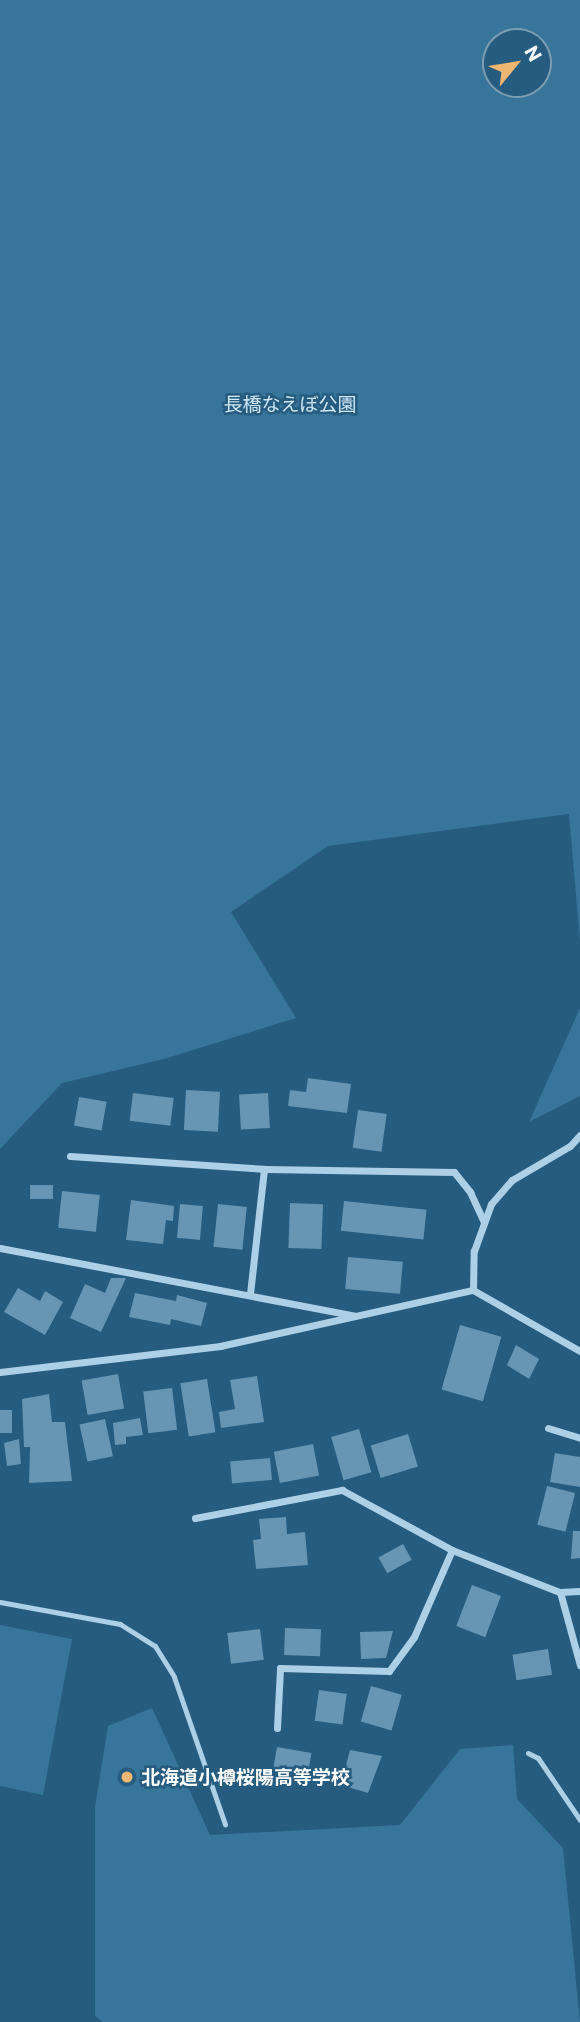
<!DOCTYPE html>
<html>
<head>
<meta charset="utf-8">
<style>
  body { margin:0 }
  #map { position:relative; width:580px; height:2022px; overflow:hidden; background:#265c7f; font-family:Commissioner,"Noto Sans JP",sans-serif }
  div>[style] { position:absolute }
  .green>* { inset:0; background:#37759b }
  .building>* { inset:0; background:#6696b4; transform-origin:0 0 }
  .lane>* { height:5px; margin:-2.5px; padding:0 2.5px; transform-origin:2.5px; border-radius:2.5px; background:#add0e6 }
  .street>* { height:7px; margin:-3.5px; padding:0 3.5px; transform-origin:3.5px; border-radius:3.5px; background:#add0e6 }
  .dots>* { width:19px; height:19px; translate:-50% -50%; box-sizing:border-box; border:4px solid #265c7f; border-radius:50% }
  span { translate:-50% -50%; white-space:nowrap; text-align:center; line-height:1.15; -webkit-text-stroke:5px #265c7f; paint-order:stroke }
  .park-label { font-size:19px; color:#d0e7f5 }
  .poi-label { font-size:19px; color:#fff; font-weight:700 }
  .left { translate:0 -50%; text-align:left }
  .north { position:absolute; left:482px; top:28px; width:70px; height:70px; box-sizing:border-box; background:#265c7f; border:2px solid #7d9db2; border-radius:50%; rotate:60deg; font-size:19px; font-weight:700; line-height:28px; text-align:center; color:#fff }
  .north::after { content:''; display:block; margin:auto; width:24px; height:32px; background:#efb572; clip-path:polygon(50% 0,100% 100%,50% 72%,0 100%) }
</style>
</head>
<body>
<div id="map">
  <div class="green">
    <div style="clip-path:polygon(evenodd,0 0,580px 0,580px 941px,569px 814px,328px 846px,231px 912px,296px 1018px,164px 1059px,62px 1083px,0 1149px,0 0,496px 42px,538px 42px,538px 84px,496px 84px,496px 42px)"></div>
    <div style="clip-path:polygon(580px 1008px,580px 1096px,529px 1122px)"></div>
    <div style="clip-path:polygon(0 1625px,72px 1639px,43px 1795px,0 1786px)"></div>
    <div style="clip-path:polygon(152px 1708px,210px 1835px,400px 1825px,460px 1749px,513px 1745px,517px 1799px,563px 1848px,580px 2022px,103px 2022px,95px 2016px,95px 1807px,108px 1726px)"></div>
  </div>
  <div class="building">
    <div style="clip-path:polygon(308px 1078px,351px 1084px,347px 1113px,288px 1106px,290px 1090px,306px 1092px)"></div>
    <div style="left:186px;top:1090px;width:34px;height:40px;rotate:3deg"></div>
    <div style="left:133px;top:1093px;width:41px;height:28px;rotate:7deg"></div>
    <div style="left:268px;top:1093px;width:35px;height:29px;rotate:87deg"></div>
    <div style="left:79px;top:1097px;width:28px;height:29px;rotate:10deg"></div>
    <div style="left:358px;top:1110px;width:29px;height:38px;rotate:8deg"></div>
    <div style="left:30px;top:1185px;width:23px;height:14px"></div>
    <div style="left:62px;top:1191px;width:38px;height:37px;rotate:6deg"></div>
    <div style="clip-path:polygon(131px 1200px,174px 1206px,173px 1221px,166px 1220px,163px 1244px,126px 1240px)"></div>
    <div style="left:344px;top:1201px;width:83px;height:30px;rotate:6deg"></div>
    <div style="left:290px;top:1203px;width:33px;height:45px;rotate:2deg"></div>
    <div style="left:180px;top:1204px;width:23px;height:34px;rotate:5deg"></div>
    <div style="left:218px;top:1204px;width:29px;height:43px;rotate:6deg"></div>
    <div style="left:348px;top:1257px;width:55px;height:32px;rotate:5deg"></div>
    <div style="clip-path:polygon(111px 1278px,126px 1278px,101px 1332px,70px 1318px,85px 1284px,105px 1293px)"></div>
    <div style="clip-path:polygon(18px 1288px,40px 1301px,45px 1291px,63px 1302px,45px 1335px,4px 1312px)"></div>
    <div style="clip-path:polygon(135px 1293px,176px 1301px,177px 1295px,207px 1303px,201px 1326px,171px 1319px,170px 1325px,129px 1317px)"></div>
    <div style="left:460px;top:1325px;width:43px;height:67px;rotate:16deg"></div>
    <div style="clip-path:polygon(516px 1345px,539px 1359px,529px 1379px,507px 1365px)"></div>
    <div style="left:118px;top:1374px;width:35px;height:37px;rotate:80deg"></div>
    <div style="clip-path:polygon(257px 1376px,264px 1422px,221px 1428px,219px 1412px,235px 1409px,230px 1380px)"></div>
    <div style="left:207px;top:1379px;width:54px;height:27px;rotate:81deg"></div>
    <div style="left:172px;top:1388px;width:42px;height:29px;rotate:83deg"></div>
    <div style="clip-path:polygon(49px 1394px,52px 1422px,65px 1422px,72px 1481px,29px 1483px,30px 1447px,24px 1447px,22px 1399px)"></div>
    <div style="left:0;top:1410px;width:12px;height:23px"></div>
    <div style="clip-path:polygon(140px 1418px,143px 1435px,126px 1437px,126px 1444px,115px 1445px,113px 1423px)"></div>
    <div style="left:105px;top:1419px;width:38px;height:26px;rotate:78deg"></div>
    <div style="left:359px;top:1429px;width:45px;height:29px;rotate:74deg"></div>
    <div style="left:408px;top:1434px;width:34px;height:39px;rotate:73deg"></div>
    <div style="clip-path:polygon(19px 1439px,21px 1464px,7px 1466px,4px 1443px)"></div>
    <div style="left:313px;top:1444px;width:32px;height:40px;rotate:79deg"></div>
    <div style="clip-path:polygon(555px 1453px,580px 1457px,580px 1487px,550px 1482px)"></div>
    <div style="left:270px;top:1458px;width:22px;height:40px;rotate:85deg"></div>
    <div style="left:547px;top:1486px;width:29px;height:40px;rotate:14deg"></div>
    <div style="clip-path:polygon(286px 1517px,287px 1534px,305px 1532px,308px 1565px,256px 1569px,253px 1540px,261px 1539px,259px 1519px)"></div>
    <div style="clip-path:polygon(573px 1531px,580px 1531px,580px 1558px,571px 1559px)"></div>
    <div style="left:403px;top:1544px;width:18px;height:28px;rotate:61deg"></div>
    <div style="left:472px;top:1585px;width:31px;height:44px;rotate:21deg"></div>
    <div style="left:285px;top:1628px;width:36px;height:27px;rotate:2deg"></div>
    <div style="left:260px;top:1629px;width:31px;height:33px;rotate:83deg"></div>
    <div style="clip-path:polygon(393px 1631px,386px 1658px,361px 1659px,360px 1632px)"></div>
    <div style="left:548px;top:1649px;width:26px;height:36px;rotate:81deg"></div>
    <div style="left:371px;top:1686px;width:32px;height:37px;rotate:16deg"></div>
    <div style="left:319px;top:1690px;width:28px;height:31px;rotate:8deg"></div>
    <div style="left:277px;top:1747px;width:35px;height:28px;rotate:10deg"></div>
    <div style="clip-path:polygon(350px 1750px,382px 1756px,368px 1793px,341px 1785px)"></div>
  </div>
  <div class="lane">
    <div style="left:0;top:1602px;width:122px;rotate:10.4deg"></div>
    <div style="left:120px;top:1624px;width:41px;rotate:32.2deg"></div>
    <div style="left:155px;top:1646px;width:36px;rotate:58deg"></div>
    <div style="left:174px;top:1677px;width:156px;rotate:70.9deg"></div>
    <div style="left:528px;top:1753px;width:11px;rotate:27deg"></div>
    <div style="left:538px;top:1758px;width:75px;rotate:55.9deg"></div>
  </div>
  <div class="street">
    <div style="left:70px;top:1156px;width:194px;rotate:3.8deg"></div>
    <div style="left:264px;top:1169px;width:125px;rotate:96.4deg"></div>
    <div style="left:264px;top:1169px;width:190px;rotate:0.9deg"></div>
    <div style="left:454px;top:1172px;width:26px;rotate:51deg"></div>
    <div style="left:470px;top:1192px;width:33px;rotate:65deg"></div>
    <div style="left:0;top:1248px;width:361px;rotate:10.8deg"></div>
    <div style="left:473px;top:1290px;width:39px;rotate:-89deg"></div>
    <div style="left:474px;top:1251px;width:50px;rotate:-70.1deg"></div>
    <div style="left:491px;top:1204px;width:32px;rotate:-49deg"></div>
    <div style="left:512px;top:1180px;width:67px;rotate:-30.4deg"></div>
    <div style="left:570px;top:1146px;width:15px;rotate:-48deg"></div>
    <div style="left:0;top:1372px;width:222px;rotate:-6.7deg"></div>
    <div style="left:220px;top:1346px;width:259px;rotate:-12.5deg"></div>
    <div style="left:473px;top:1290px;width:123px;rotate:29.7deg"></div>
    <div style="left:548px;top:1428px;width:34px;rotate:17deg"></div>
    <div style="left:195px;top:1518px;width:150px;rotate:-10.8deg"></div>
    <div style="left:342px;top:1490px;width:125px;rotate:28.6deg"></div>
    <div style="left:452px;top:1550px;width:116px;rotate:21.3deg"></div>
    <div style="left:560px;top:1592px;width:20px;rotate:-3deg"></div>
    <div style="left:560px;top:1592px;width:76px;rotate:74.7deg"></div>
    <div style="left:277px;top:1728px;width:60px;rotate:-87.1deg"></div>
    <div style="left:280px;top:1668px;width:109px;rotate:1.6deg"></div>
    <div style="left:389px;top:1671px;width:42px;rotate:-53.7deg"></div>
    <div style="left:414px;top:1637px;width:95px;rotate:-66.4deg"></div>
  </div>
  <div class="dots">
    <div style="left:127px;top:1777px;background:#efb572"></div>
  </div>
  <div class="park-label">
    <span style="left:290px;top:404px">長橋なえぼ公園</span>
  </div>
  <div class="poi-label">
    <span class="left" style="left:141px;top:1777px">北海道小樽桜陽高等学校</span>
  </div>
  <div class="north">N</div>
</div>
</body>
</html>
